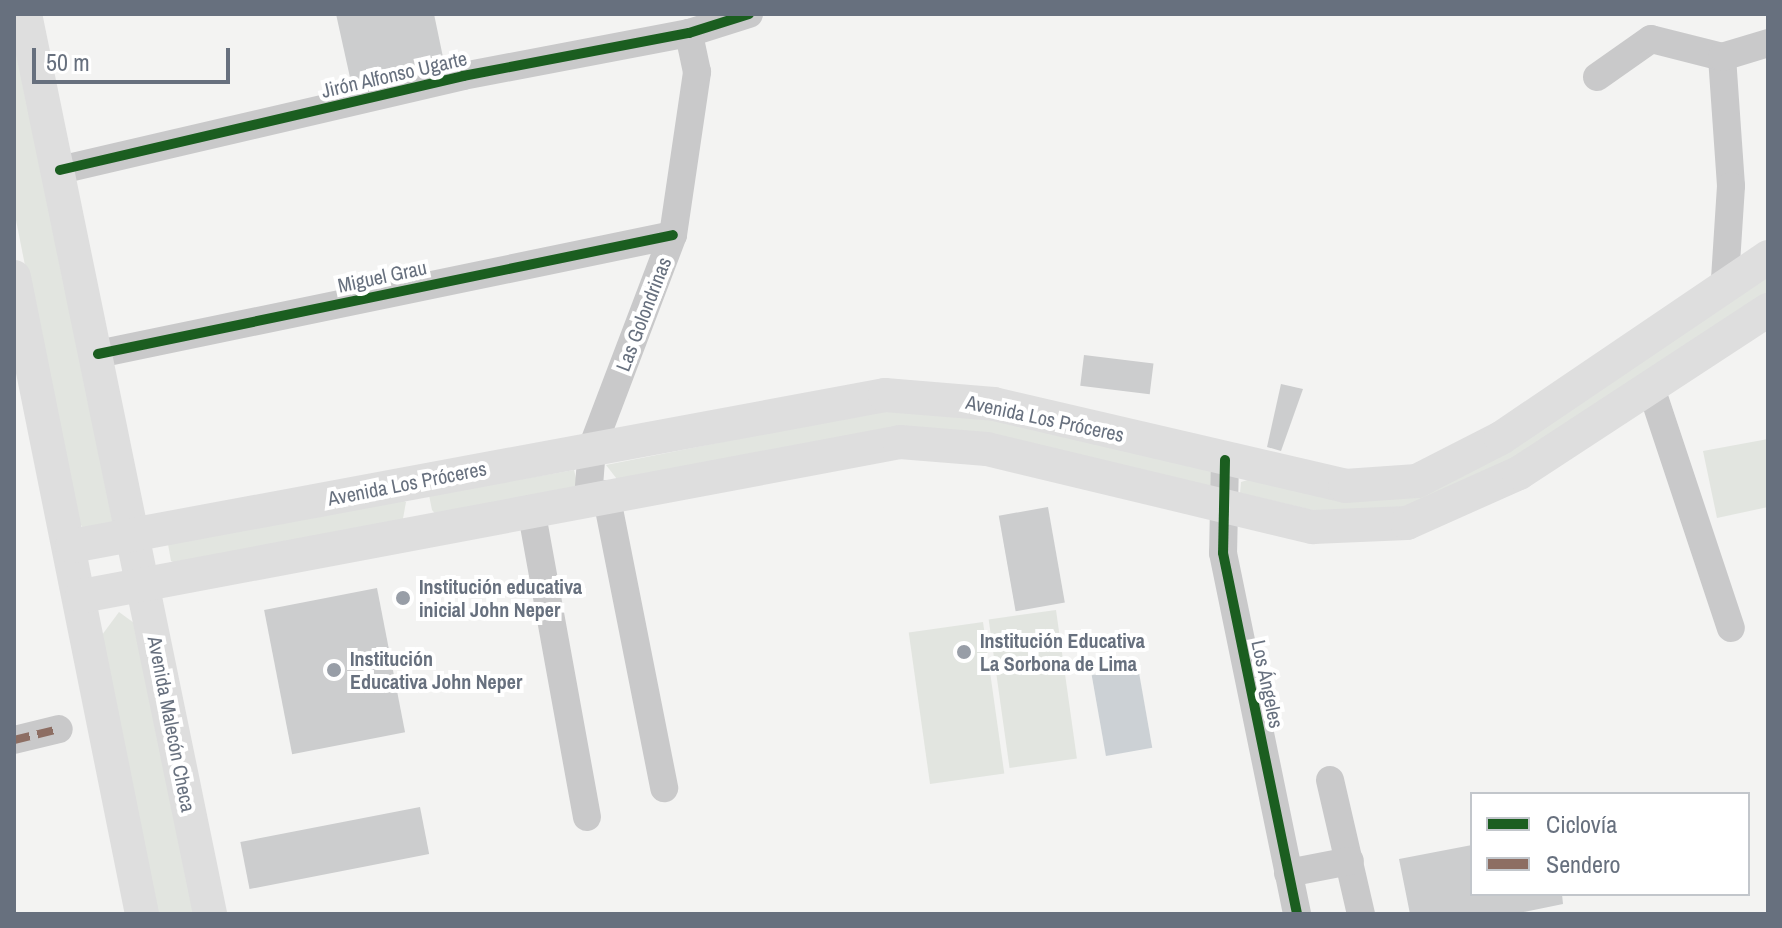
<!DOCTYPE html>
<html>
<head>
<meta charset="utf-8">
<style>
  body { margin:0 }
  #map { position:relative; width:1782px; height:928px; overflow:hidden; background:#f3f3f2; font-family:"Archivo Narrow",sans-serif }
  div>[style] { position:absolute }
  .green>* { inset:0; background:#e2e5e0; transform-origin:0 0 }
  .water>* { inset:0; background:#ccd1d5; transform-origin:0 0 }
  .building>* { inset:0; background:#cccdce; transform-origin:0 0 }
  .minor>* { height:28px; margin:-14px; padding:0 14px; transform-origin:14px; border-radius:14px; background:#c9c9ca }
  .major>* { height:34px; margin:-17px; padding:0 17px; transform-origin:17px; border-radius:17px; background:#dedede }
  .quiet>* { height:8px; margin-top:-4px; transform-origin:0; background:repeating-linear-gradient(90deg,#8d6e63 0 16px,transparent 0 24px) }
  .cycleway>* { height:10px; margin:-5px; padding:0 5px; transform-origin:5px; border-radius:5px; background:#1b5e20 }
  .dots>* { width:22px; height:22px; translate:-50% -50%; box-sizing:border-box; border:4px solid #fff; border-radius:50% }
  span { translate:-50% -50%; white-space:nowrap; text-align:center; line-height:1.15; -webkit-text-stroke:8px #fff; paint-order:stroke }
  .street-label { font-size:20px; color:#67707e }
  .poi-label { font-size:20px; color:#67707e; font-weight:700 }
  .left { translate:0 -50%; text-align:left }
  .frame { position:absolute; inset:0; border:16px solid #67707e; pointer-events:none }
  .legend { position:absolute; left:1470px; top:792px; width:280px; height:104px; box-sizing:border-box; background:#fff; border:2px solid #c2c6cb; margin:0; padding:10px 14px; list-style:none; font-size:24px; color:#67707e }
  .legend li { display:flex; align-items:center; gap:16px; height:40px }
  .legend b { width:40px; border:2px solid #c2c6cb }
  .scale { position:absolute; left:32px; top:48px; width:198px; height:36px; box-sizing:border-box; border:4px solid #67707e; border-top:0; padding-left:10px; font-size:24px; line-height:28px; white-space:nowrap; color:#67707e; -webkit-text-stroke:6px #fff; paint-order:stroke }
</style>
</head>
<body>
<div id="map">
  <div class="green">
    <div style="clip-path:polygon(14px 15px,118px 516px,107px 528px,84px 529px,75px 517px,14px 210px)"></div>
    <div style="clip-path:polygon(1768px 268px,1768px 300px,1479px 486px,1359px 521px,1240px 493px,1241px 482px,1251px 479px,1390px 495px)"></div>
    <div style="clip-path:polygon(883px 410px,978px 412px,1213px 469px,1211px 489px,994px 441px,620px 483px,606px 465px)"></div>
    <div style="clip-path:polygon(1768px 439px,1768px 507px,1717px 518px,1703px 451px)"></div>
    <div style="clip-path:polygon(574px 470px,578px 486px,438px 517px,432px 510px,429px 495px)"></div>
    <div style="clip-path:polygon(397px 498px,406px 502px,402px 524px,180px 565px,171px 561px,168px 544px)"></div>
    <div style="left:1056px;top:610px;width:150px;height:68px;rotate:82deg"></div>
    <div style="clip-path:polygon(119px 612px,141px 628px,200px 914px,157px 914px,99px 639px)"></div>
    <div style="left:983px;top:622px;width:153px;height:75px;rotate:82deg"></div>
  </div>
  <div class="water">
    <div style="left:1138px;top:667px;width:82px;height:47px;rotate:80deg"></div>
  </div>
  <div class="building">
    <div style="clip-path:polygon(336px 14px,434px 14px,444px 62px,351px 82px)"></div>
    <div style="left:1084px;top:355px;width:70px;height:31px;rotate:7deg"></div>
    <div style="clip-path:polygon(1281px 384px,1303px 389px,1281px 451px,1267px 447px)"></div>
    <div style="left:1048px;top:507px;width:97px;height:50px;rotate:80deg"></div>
    <div style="left:377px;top:588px;width:147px;height:115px;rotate:79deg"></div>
    <div style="left:420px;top:807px;width:48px;height:183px;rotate:79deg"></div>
    <div style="clip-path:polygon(1472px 845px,1472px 894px,1562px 894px,1563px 904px,1514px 914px,1410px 914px,1399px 859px)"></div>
  </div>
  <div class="minor">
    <div style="left:1722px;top:57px;width:129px;rotate:86deg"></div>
    <div style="left:1731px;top:186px;width:94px;rotate:93.7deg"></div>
    <div style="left:1597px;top:77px;width:66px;rotate:-35.1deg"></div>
    <div style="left:1651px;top:39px;width:73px;rotate:14.2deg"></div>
    <div style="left:1722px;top:57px;width:48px;rotate:-16.9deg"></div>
    <div style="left:60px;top:170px;width:414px;rotate:-13.1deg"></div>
    <div style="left:463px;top:76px;width:230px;rotate:-10.8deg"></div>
    <div style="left:689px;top:33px;width:63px;rotate:-17.6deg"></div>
    <div style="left:98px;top:354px;width:587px;rotate:-11.69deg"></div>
    <div style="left:1650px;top:385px;width:256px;rotate:71.6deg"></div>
    <div style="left:1225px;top:460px;width:93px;rotate:91.2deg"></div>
    <div style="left:1223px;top:553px;width:369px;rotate:78.4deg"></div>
    <div style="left:606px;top:494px;width:300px;rotate:78.8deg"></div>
    <div style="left:588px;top:498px;width:50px;rotate:-85.4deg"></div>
    <div style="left:592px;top:448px;width:228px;rotate:-69.2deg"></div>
    <div style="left:673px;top:235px;width:165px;rotate:-81.6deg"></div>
    <div style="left:697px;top:72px;width:40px;rotate:-102deg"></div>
    <div style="left:531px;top:509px;width:313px;rotate:79.7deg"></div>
    <div style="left:14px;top:740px;width:46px;rotate:-13.7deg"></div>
    <div style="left:1330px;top:780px;width:138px;rotate:77deg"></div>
    <div style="left:1288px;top:873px;width:63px;rotate:-11deg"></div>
  </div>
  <div class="major">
    <div style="left:25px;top:14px;width:919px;rotate:78.38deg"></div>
    <div style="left:14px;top:277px;width:650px;rotate:78.64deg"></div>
    <div style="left:72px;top:546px;width:827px;rotate:-10.52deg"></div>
    <div style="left:885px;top:395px;width:109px;rotate:4.7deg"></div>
    <div style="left:994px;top:404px;width:360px;rotate:13.1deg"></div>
    <div style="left:1345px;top:486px;width:72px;rotate:-4deg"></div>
    <div style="left:1417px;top:481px;width:94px;rotate:-27.1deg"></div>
    <div style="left:1501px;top:438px;width:323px;rotate:-34.1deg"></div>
    <div style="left:82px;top:596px;width:832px;rotate:-10.66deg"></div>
    <div style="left:900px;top:442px;width:87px;rotate:4.6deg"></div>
    <div style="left:987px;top:449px;width:335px;rotate:13.5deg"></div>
    <div style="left:1313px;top:527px;width:94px;rotate:-2.4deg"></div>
    <div style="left:1407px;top:523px;width:123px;rotate:-24.1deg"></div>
    <div style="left:1519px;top:473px;width:298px;rotate:-33.2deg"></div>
  </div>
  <div class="quiet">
    <div style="left:14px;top:740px;width:46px;rotate:-13.7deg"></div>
  </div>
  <div class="cycleway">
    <div style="left:60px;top:170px;width:414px;rotate:-13.1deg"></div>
    <div style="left:463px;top:76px;width:230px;rotate:-10.8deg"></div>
    <div style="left:689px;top:33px;width:63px;rotate:-17.6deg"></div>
    <div style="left:98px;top:354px;width:587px;rotate:-11.69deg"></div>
    <div style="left:1225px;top:460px;width:93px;rotate:91.2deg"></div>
    <div style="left:1223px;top:553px;width:369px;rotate:78.4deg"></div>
  </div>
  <div class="dots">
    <div style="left:403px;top:598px;background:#989ea7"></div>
    <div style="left:964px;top:652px;background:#989ea7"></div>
    <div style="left:334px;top:670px;background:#989ea7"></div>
  </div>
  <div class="street-label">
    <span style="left:394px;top:74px;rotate:-13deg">Jirón Alfonso Ugarte</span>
    <span style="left:382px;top:276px;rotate:-12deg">Miguel Grau</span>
    <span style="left:643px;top:314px;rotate:-69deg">Las Golondrinas</span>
    <span style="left:1045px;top:418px;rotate:12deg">Avenida Los Próceres</span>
    <span style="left:407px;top:483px;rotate:-11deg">Avenida Los Próceres</span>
    <span style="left:1268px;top:684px;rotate:78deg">Los Ángeles</span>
    <span style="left:172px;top:724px;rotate:79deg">Avenida Malecón Checa</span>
  </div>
  <div class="poi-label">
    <span class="left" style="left:419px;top:598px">Institución educativa<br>inicial John Neper</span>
    <span class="left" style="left:980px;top:652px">Institución Educativa<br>La Sorbona de Lima</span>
    <span class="left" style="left:350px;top:670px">Institución<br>Educativa John Neper</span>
  </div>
  <div class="frame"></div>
  <ul class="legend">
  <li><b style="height:10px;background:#1b5e20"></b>Ciclovía</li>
  <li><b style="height:10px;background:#8d6e63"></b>Sendero</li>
  </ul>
  <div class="scale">50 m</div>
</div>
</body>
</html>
